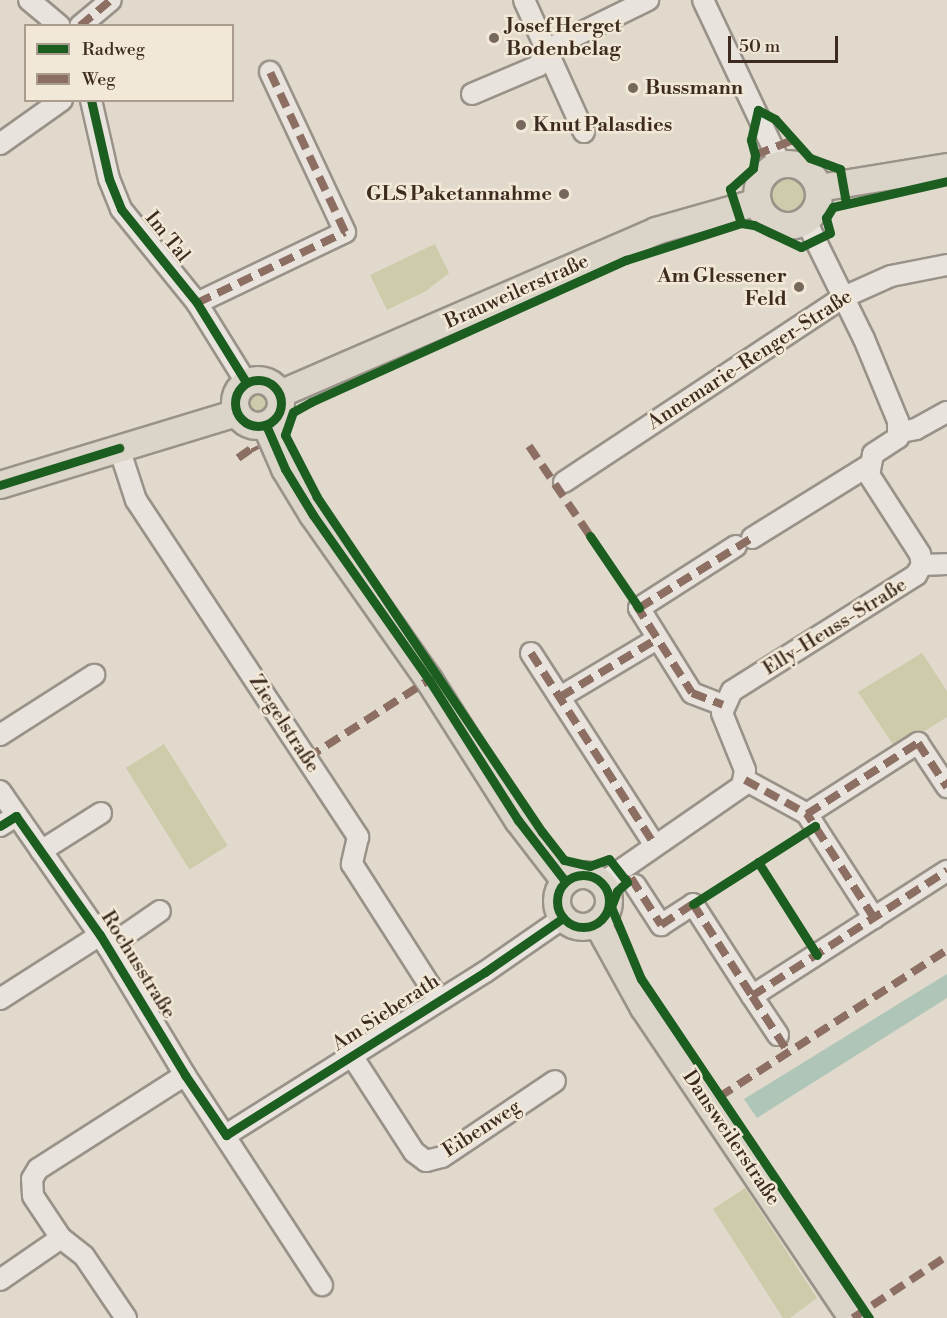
<!DOCTYPE html>
<html>
<head>
<meta charset="utf-8">
<style>
  body { margin:0 }
  #map { position:relative; width:947px; height:1318px; overflow:hidden; background:#e1d9cb; font-family:"Libre Bodoni",serif }
  div>[style] { position:absolute }
  .green>* { inset:0; background:#cdcbaa; transform-origin:0 0 }
  .round { border-radius:50% }
  .water>* { inset:0; background:#aec5b8 }
  .roads { filter:drop-shadow(2px 0 #999289) drop-shadow(-2px 0 #999289) drop-shadow(0 2px #999289) drop-shadow(0 -2px #999289) }
  .minor>* { height:20px; margin:-10px; padding:0 10px; transform-origin:10px; border-radius:10px; background:#e8e4dd }
  .major>* { height:26px; margin:-13px; padding:0 13px; transform-origin:13px; border-radius:13px; background:#dbd4c8 }
  .major>.ring { margin:-13px; padding:0; box-sizing:content-box; background:none; border:26px solid #dbd4c8; border-radius:50% }
  .quiet>* { height:8px; margin-top:-4px; transform-origin:0; background:repeating-linear-gradient(90deg,#8d6e63 0 15px,transparent 0 23px) }
  .cycleway>* { height:9px; margin:-4.5px; padding:0 4.5px; transform-origin:4.5px; border-radius:4.5px; background:#1b5e20 }
  .cycleway>.ring { margin:-4.5px; padding:0; box-sizing:content-box; background:none; border:9px solid #1b5e20; border-radius:50% }
  .dots>* { width:16px; height:16px; translate:-50% -50%; box-sizing:border-box; border:3px solid #f2e8d7; border-radius:50% }
  span { translate:-50% -50%; white-space:nowrap; text-align:center; line-height:1.15; -webkit-text-stroke:5px #f2e8d7; paint-order:stroke }
  .poi-label { font-size:20px; color:#3d2b21; font-weight:700 }
  .left { translate:0 -50%; text-align:left }
  .right { translate:-100% -50%; text-align:right }
  .street-label { font-size:20px; color:#3d2b21 }
  .legend { position:absolute; left:24px; top:24px; width:210px; height:78px; box-sizing:border-box; background:#f2e8d7; border:2px solid #aa9c8e; margin:0; padding:8px 10px; list-style:none; font-size:18px; color:#3d2b21 }
  .legend li { display:flex; align-items:center; gap:12px; height:30px }
  .legend b { width:30px; border:2px solid #aa9c8e }
  .scale { position:absolute; left:728px; top:36px; width:110px; height:27px; box-sizing:border-box; border:3px solid #3d2b21; border-top:0; padding-left:8px; font-size:18px; line-height:21px; white-space:nowrap; color:#3d2b21; -webkit-text-stroke:4px #f2e8d7; paint-order:stroke }
</style>
</head>
<body>
<div id="map">
  <div class="green">
    <div class="round" style="left:765px;top:173px;width:46px;height:46px"></div>
    <div style="clip-path:polygon(435px 244px,449px 273px,426px 291px,387px 310px,370px 275px)"></div>
    <div class="round" style="left:245px;top:389px;width:24px;height:24px"></div>
    <div style="clip-path:polygon(922px 653px,947px 691px,947px 717px,896px 749px,858px 692px)"></div>
    <div style="left:164px;top:744px;width:120px;height:45px;rotate:58deg"></div>
    <div style="clip-path:polygon(745px 1188px,817px 1298px,790px 1318px,783px 1318px,713px 1209px)"></div>
  </div>
  <div class="water">
    <div style="clip-path:polygon(947px 974px,947px 998px,757px 1118px,744px 1099px)"></div>
  </div>
  <div class="roads">
    <div class="minor">
      <div style="left:29px;top:0;width:40px;rotate:40deg"></div>
      <div style="left:524px;top:0;width:145px;rotate:65.6deg"></div>
      <div style="left:703px;top:0;width:183px;rotate:64.7deg"></div>
      <div style="left:80px;top:26px;width:40px;rotate:-40deg"></div>
      <div style="left:472px;top:94px;width:72px;rotate:-23deg"></div>
      <div style="left:538px;top:66px;width:18px;rotate:-63deg"></div>
      <div style="left:546px;top:50px;width:114px;rotate:-26.1deg"></div>
      <div style="left:91px;top:100px;width:81px;rotate:77.2deg"></div>
      <div style="left:109px;top:179px;width:32px;rotate:68deg"></div>
      <div style="left:121px;top:209px;width:121px;rotate:51deg"></div>
      <div style="left:197px;top:303px;width:93px;rotate:58.2deg"></div>
      <div style="left:0;top:144px;width:76px;rotate:-35.4deg"></div>
      <div style="left:197px;top:303px;width:164px;rotate:-25.6deg"></div>
      <div style="left:345px;top:232px;width:177px;rotate:-115.1deg"></div>
      <div style="left:901px;top:432px;width:15px;rotate:-11deg"></div>
      <div style="left:916px;top:429px;width:35px;rotate:-29deg"></div>
      <div style="left:119px;top:448px;width:55px;rotate:71.9deg"></div>
      <div style="left:136px;top:500px;width:404px;rotate:56.6deg"></div>
      <div style="left:358px;top:837px;width:28px;rotate:103deg"></div>
      <div style="left:352px;top:864px;width:161px;rotate:57.4deg"></div>
      <div style="left:564px;top:482px;width:336px;rotate:-33.5deg"></div>
      <div style="left:844px;top:297px;width:51px;rotate:-24.1deg"></div>
      <div style="left:891px;top:276px;width:57px;rotate:-11.1deg"></div>
      <div style="left:752px;top:538px;width:137px;rotate:-31.8deg"></div>
      <div style="left:922px;top:565px;width:25px;rotate:-2deg"></div>
      <div style="left:531px;top:653px;width:227px;rotate:57.2deg"></div>
      <div style="left:560px;top:697px;width:113px;rotate:-30.9deg"></div>
      <div style="left:723px;top:705px;width:33px;rotate:-159deg"></div>
      <div style="left:692px;top:693px;width:100px;rotate:-121.9deg"></div>
      <div style="left:639px;top:608px;width:115px;rotate:-32.6deg"></div>
      <div style="left:0;top:735px;width:112px;rotate:-32.6deg"></div>
      <div style="left:745px;top:780px;width:71px;rotate:28.7deg"></div>
      <div style="left:0;top:791px;width:190px;rotate:55.3deg"></div>
      <div style="left:108px;top:947px;width:149px;rotate:59deg"></div>
      <div style="left:185px;top:1075px;width:251px;rotate:56.9deg"></div>
      <div style="left:0;top:826px;width:19px;rotate:-32deg"></div>
      <div style="left:41px;top:851px;width:71px;rotate:-32.3deg"></div>
      <div style="left:602px;top:883px;width:170px;rotate:-34.7deg"></div>
      <div style="left:742px;top:786px;width:16px;rotate:-79deg"></div>
      <div style="left:745px;top:770px;width:61px;rotate:-112deg"></div>
      <div style="left:722px;top:713px;width:24px;rotate:-66deg"></div>
      <div style="left:732px;top:691px;width:218px;rotate:-32.2deg"></div>
      <div style="left:916px;top:575px;width:12px;rotate:-59deg"></div>
      <div style="left:922px;top:565px;width:11px;rotate:-100deg"></div>
      <div style="left:920px;top:554px;width:94px;rotate:-122.8deg"></div>
      <div style="left:869px;top:475px;width:21px;rotate:-79deg"></div>
      <div style="left:873px;top:454px;width:30px;rotate:-33deg"></div>
      <div style="left:898px;top:438px;width:17px;rotate:-90deg"></div>
      <div style="left:898px;top:421px;width:89px;rotate:-112.5deg"></div>
      <div style="left:864px;top:339px;width:131px;rotate:-116.2deg"></div>
      <div style="left:635px;top:885px;width:48px;rotate:57deg"></div>
      <div style="left:661px;top:925px;width:38px;rotate:-33deg"></div>
      <div style="left:693px;top:904px;width:109px;rotate:57.3deg"></div>
      <div style="left:752px;top:996px;width:232px;rotate:-32.7deg"></div>
      <div style="left:874px;top:918px;width:124px;rotate:-122.8deg"></div>
      <div style="left:807px;top:814px;width:132px;rotate:-32.6deg"></div>
      <div style="left:918px;top:743px;width:53px;rotate:56.6deg"></div>
      <div style="left:108px;top:947px;width:63px;rotate:-34.7deg"></div>
      <div style="left:752px;top:996px;width:47px;rotate:56.3deg"></div>
      <div style="left:0;top:999px;width:119px;rotate:-32.6deg"></div>
      <div style="left:352px;top:1056px;width:114px;rotate:57.1deg"></div>
      <div style="left:414px;top:1152px;width:15px;rotate:37deg"></div>
      <div style="left:426px;top:1161px;width:16px;rotate:-14deg"></div>
      <div style="left:442px;top:1157px;width:136px;rotate:-33.9deg"></div>
      <div style="left:226px;top:1135px;width:306px;rotate:-32.2deg"></div>
      <div style="left:485px;top:972px;width:95px;rotate:-34.7deg"></div>
      <div style="left:61px;top:1238px;width:29px;rotate:38deg"></div>
      <div style="left:84px;top:1256px;width:75px;rotate:55.9deg"></div>
      <div style="left:0;top:1280px;width:74px;rotate:-34.5deg"></div>
      <div style="left:61px;top:1238px;width:50px;rotate:-123.7deg"></div>
      <div style="left:33px;top:1196px;width:17px;rotate:-93deg"></div>
      <div style="left:32px;top:1179px;width:12px;rotate:-59deg"></div>
      <div style="left:38px;top:1169px;width:174px;rotate:-32.6deg"></div>
    </div>
    <div class="major">
      <div class="ring" style="left:757px;top:164px;width:36px;height:36px"></div>
      <div style="left:819px;top:188px;width:130px;rotate:-9.3deg"></div>
      <div class="ring" style="left:235px;top:380px;width:20px;height:20px"></div>
      <div style="left:280px;top:394px;width:410px;rotate:-23.4deg"></div>
      <div style="left:656px;top:231px;width:106px;rotate:-15.9deg"></div>
      <div style="left:266px;top:425px;width:48px;rotate:66.6deg"></div>
      <div style="left:285px;top:469px;width:54px;rotate:58.7deg"></div>
      <div style="left:313px;top:515px;width:202px;rotate:54.9deg"></div>
      <div style="left:429px;top:680px;width:166px;rotate:57.6deg"></div>
      <div style="left:518px;top:820px;width:77px;rotate:52.4deg"></div>
      <div style="left:0;top:485px;width:248px;rotate:-16.9deg"></div>
      <div class="ring" style="left:557px;top:875px;width:26px;height:26px"></div>
      <div style="left:597px;top:923px;width:97px;rotate:61.1deg"></div>
      <div style="left:644px;top:1008px;width:373px;rotate:56.1deg"></div>
    </div>
  </div>
  <div class="quiet">
    <div style="left:80px;top:26px;width:40px;rotate:-40deg"></div>
    <div style="left:755px;top:155px;width:41px;rotate:-21.5deg"></div>
    <div style="left:197px;top:303px;width:164px;rotate:-25.6deg"></div>
    <div style="left:345px;top:232px;width:177px;rotate:-115.1deg"></div>
    <div style="left:529px;top:446px;width:114px;rotate:55.8deg"></div>
    <div style="left:238px;top:458px;width:19px;rotate:-35deg"></div>
    <div style="left:254px;top:447px;width:4px;rotate:63deg"></div>
    <div style="left:636px;top:605px;width:104px;rotate:57.5deg"></div>
    <div style="left:692px;top:693px;width:33px;rotate:21deg"></div>
    <div style="left:639px;top:608px;width:133px;rotate:-31.8deg"></div>
    <div style="left:531px;top:653px;width:227px;rotate:57.2deg"></div>
    <div style="left:560px;top:697px;width:113px;rotate:-30.9deg"></div>
    <div style="left:307px;top:758px;width:145px;rotate:-32.6deg"></div>
    <div style="left:745px;top:780px;width:71px;rotate:28.7deg"></div>
    <div style="left:627px;top:882px;width:6px;rotate:-45deg"></div>
    <div style="left:631px;top:878px;width:56px;rotate:57.4deg"></div>
    <div style="left:661px;top:925px;width:42px;rotate:-33.3deg"></div>
    <div style="left:693px;top:904px;width:109px;rotate:57.3deg"></div>
    <div style="left:752px;top:996px;width:232px;rotate:-32.7deg"></div>
    <div style="left:874px;top:918px;width:124px;rotate:-122.8deg"></div>
    <div style="left:807px;top:814px;width:132px;rotate:-32.6deg"></div>
    <div style="left:918px;top:743px;width:53px;rotate:56.6deg"></div>
    <div style="left:752px;top:996px;width:67px;rotate:57.3deg"></div>
    <div style="left:719px;top:1097px;width:271px;rotate:-32.8deg"></div>
    <div style="left:853px;top:1318px;width:113px;rotate:-33.4deg"></div>
  </div>
  <div class="cycleway">
    <div style="left:91px;top:100px;width:81px;rotate:77.2deg"></div>
    <div style="left:109px;top:179px;width:32px;rotate:68deg"></div>
    <div style="left:121px;top:209px;width:121px;rotate:51deg"></div>
    <div style="left:197px;top:303px;width:93px;rotate:58.2deg"></div>
    <div style="left:741px;top:223px;width:36px;rotate:-108deg"></div>
    <div style="left:730px;top:189px;width:31px;rotate:-42deg"></div>
    <div style="left:753px;top:168px;width:13px;rotate:-81deg"></div>
    <div style="left:755px;top:155px;width:16px;rotate:-105deg"></div>
    <div style="left:751px;top:140px;width:31px;rotate:-77deg"></div>
    <div style="left:758px;top:110px;width:19px;rotate:28deg"></div>
    <div style="left:775px;top:119px;width:52px;rotate:48.1deg"></div>
    <div style="left:810px;top:158px;width:32px;rotate:20deg"></div>
    <div style="left:840px;top:169px;width:34px;rotate:80deg"></div>
    <div class="ring" style="left:235px;top:380px;width:37px;height:37px"></div>
    <div style="left:266px;top:425px;width:48px;rotate:66.6deg"></div>
    <div style="left:285px;top:469px;width:54px;rotate:58.7deg"></div>
    <div style="left:313px;top:515px;width:202px;rotate:54.9deg"></div>
    <div style="left:429px;top:680px;width:166px;rotate:57.6deg"></div>
    <div style="left:518px;top:820px;width:77px;rotate:52.4deg"></div>
    <div style="left:0;top:485px;width:125px;rotate:-17.3deg"></div>
    <div style="left:590px;top:536px;width:87px;rotate:55.8deg"></div>
    <div style="left:0;top:826px;width:19px;rotate:-32deg"></div>
    <div style="left:16px;top:816px;width:146px;rotate:54.8deg"></div>
    <div style="left:100px;top:935px;width:164px;rotate:58.7deg"></div>
    <div style="left:185px;top:1075px;width:73px;rotate:55.7deg"></div>
    <div style="left:226px;top:1135px;width:306px;rotate:-32.2deg"></div>
    <div style="left:485px;top:972px;width:95px;rotate:-34.7deg"></div>
    <div style="left:758px;top:862px;width:110px;rotate:57.6deg"></div>
    <div class="ring" style="left:557px;top:875px;width:43px;height:43px"></div>
    <div style="left:693px;top:904px;width:145px;rotate:-32.6deg"></div>
    <div style="left:869px;top:1318px;width:409px;rotate:-123.9deg"></div>
    <div style="left:641px;top:979px;width:78px;rotate:-112.6deg"></div>
    <div style="left:611px;top:907px;width:17px;rotate:-69deg"></div>
    <div style="left:617px;top:891px;width:13px;rotate:-42deg"></div>
    <div style="left:627px;top:882px;width:29px;rotate:-128deg"></div>
    <div style="left:609px;top:859px;width:20px;rotate:160deg"></div>
    <div style="left:590px;top:866px;width:27px;rotate:-167deg"></div>
    <div style="left:564px;top:860px;width:36px;rotate:-128deg"></div>
    <div style="left:542px;top:832px;width:404px;rotate:-123.9deg"></div>
    <div style="left:317px;top:497px;width:70px;rotate:-117.3deg"></div>
    <div style="left:285px;top:435px;width:24px;rotate:-71deg"></div>
    <div style="left:293px;top:412px;width:21px;rotate:-29deg"></div>
    <div style="left:311px;top:402px;width:346px;rotate:-24.3deg"></div>
    <div style="left:626px;top:260px;width:121px;rotate:-17.8deg"></div>
    <div style="left:741px;top:223px;width:13px;rotate:9deg"></div>
    <div style="left:754px;top:225px;width:52px;rotate:25.1deg"></div>
    <div style="left:801px;top:247px;width:32px;rotate:-26deg"></div>
    <div style="left:830px;top:233px;width:16px;rotate:-105deg"></div>
    <div style="left:826px;top:218px;width:13px;rotate:-58deg"></div>
    <div style="left:833px;top:207px;width:117px;rotate:-12.8deg"></div>
  </div>
  <div class="dots">
    <div style="left:494px;top:38px;background:#76685c"></div>
    <div style="left:633px;top:88px;background:#76685c"></div>
    <div style="left:521px;top:125px;background:#76685c"></div>
    <div style="left:564px;top:194px;background:#76685c"></div>
    <div style="left:799px;top:287px;background:#76685c"></div>
  </div>
  <div class="poi-label">
    <span class="left" style="left:506px;top:38px">Josef Herget<br>Bodenbelag</span>
    <span class="left" style="left:645px;top:88px">Bussmann</span>
    <span class="left" style="left:533px;top:125px">Knut Palasdies</span>
    <span class="right" style="left:552px;top:194px">GLS Paketannahme</span>
    <span class="right" style="left:787px;top:288px">Am Glessener<br>Feld</span>
  </div>
  <div class="street-label">
    <span style="left:167px;top:237px;rotate:51deg">Im Tal</span>
    <span style="left:517px;top:292px;rotate:-24deg">Brauweilerstraße</span>
    <span style="left:750px;top:360px;rotate:-33deg">Annemarie-Renger-Straße</span>
    <span style="left:835px;top:627px;rotate:-32deg">Elly-Heuss-Straße</span>
    <span style="left:284px;top:724px;rotate:57deg">Ziegelstraße</span>
    <span style="left:138px;top:965px;rotate:58deg">Rochusstraße</span>
    <span style="left:386px;top:1013px;rotate:-33deg">Am Sieberath</span>
    <span style="left:482px;top:1129px;rotate:-33deg">Eibenweg</span>
    <span style="left:731px;top:1138px;rotate:56deg">Dansweilerstraße</span>
  </div>
  <ul class="legend">
  <li><b style="height:8px;background:#1b5e20"></b>Radweg</li>
  <li><b style="height:8px;background:#8d6e63"></b>Weg</li>
  </ul>
  <div class="scale">50 m</div>
</div>
</body>
</html>
